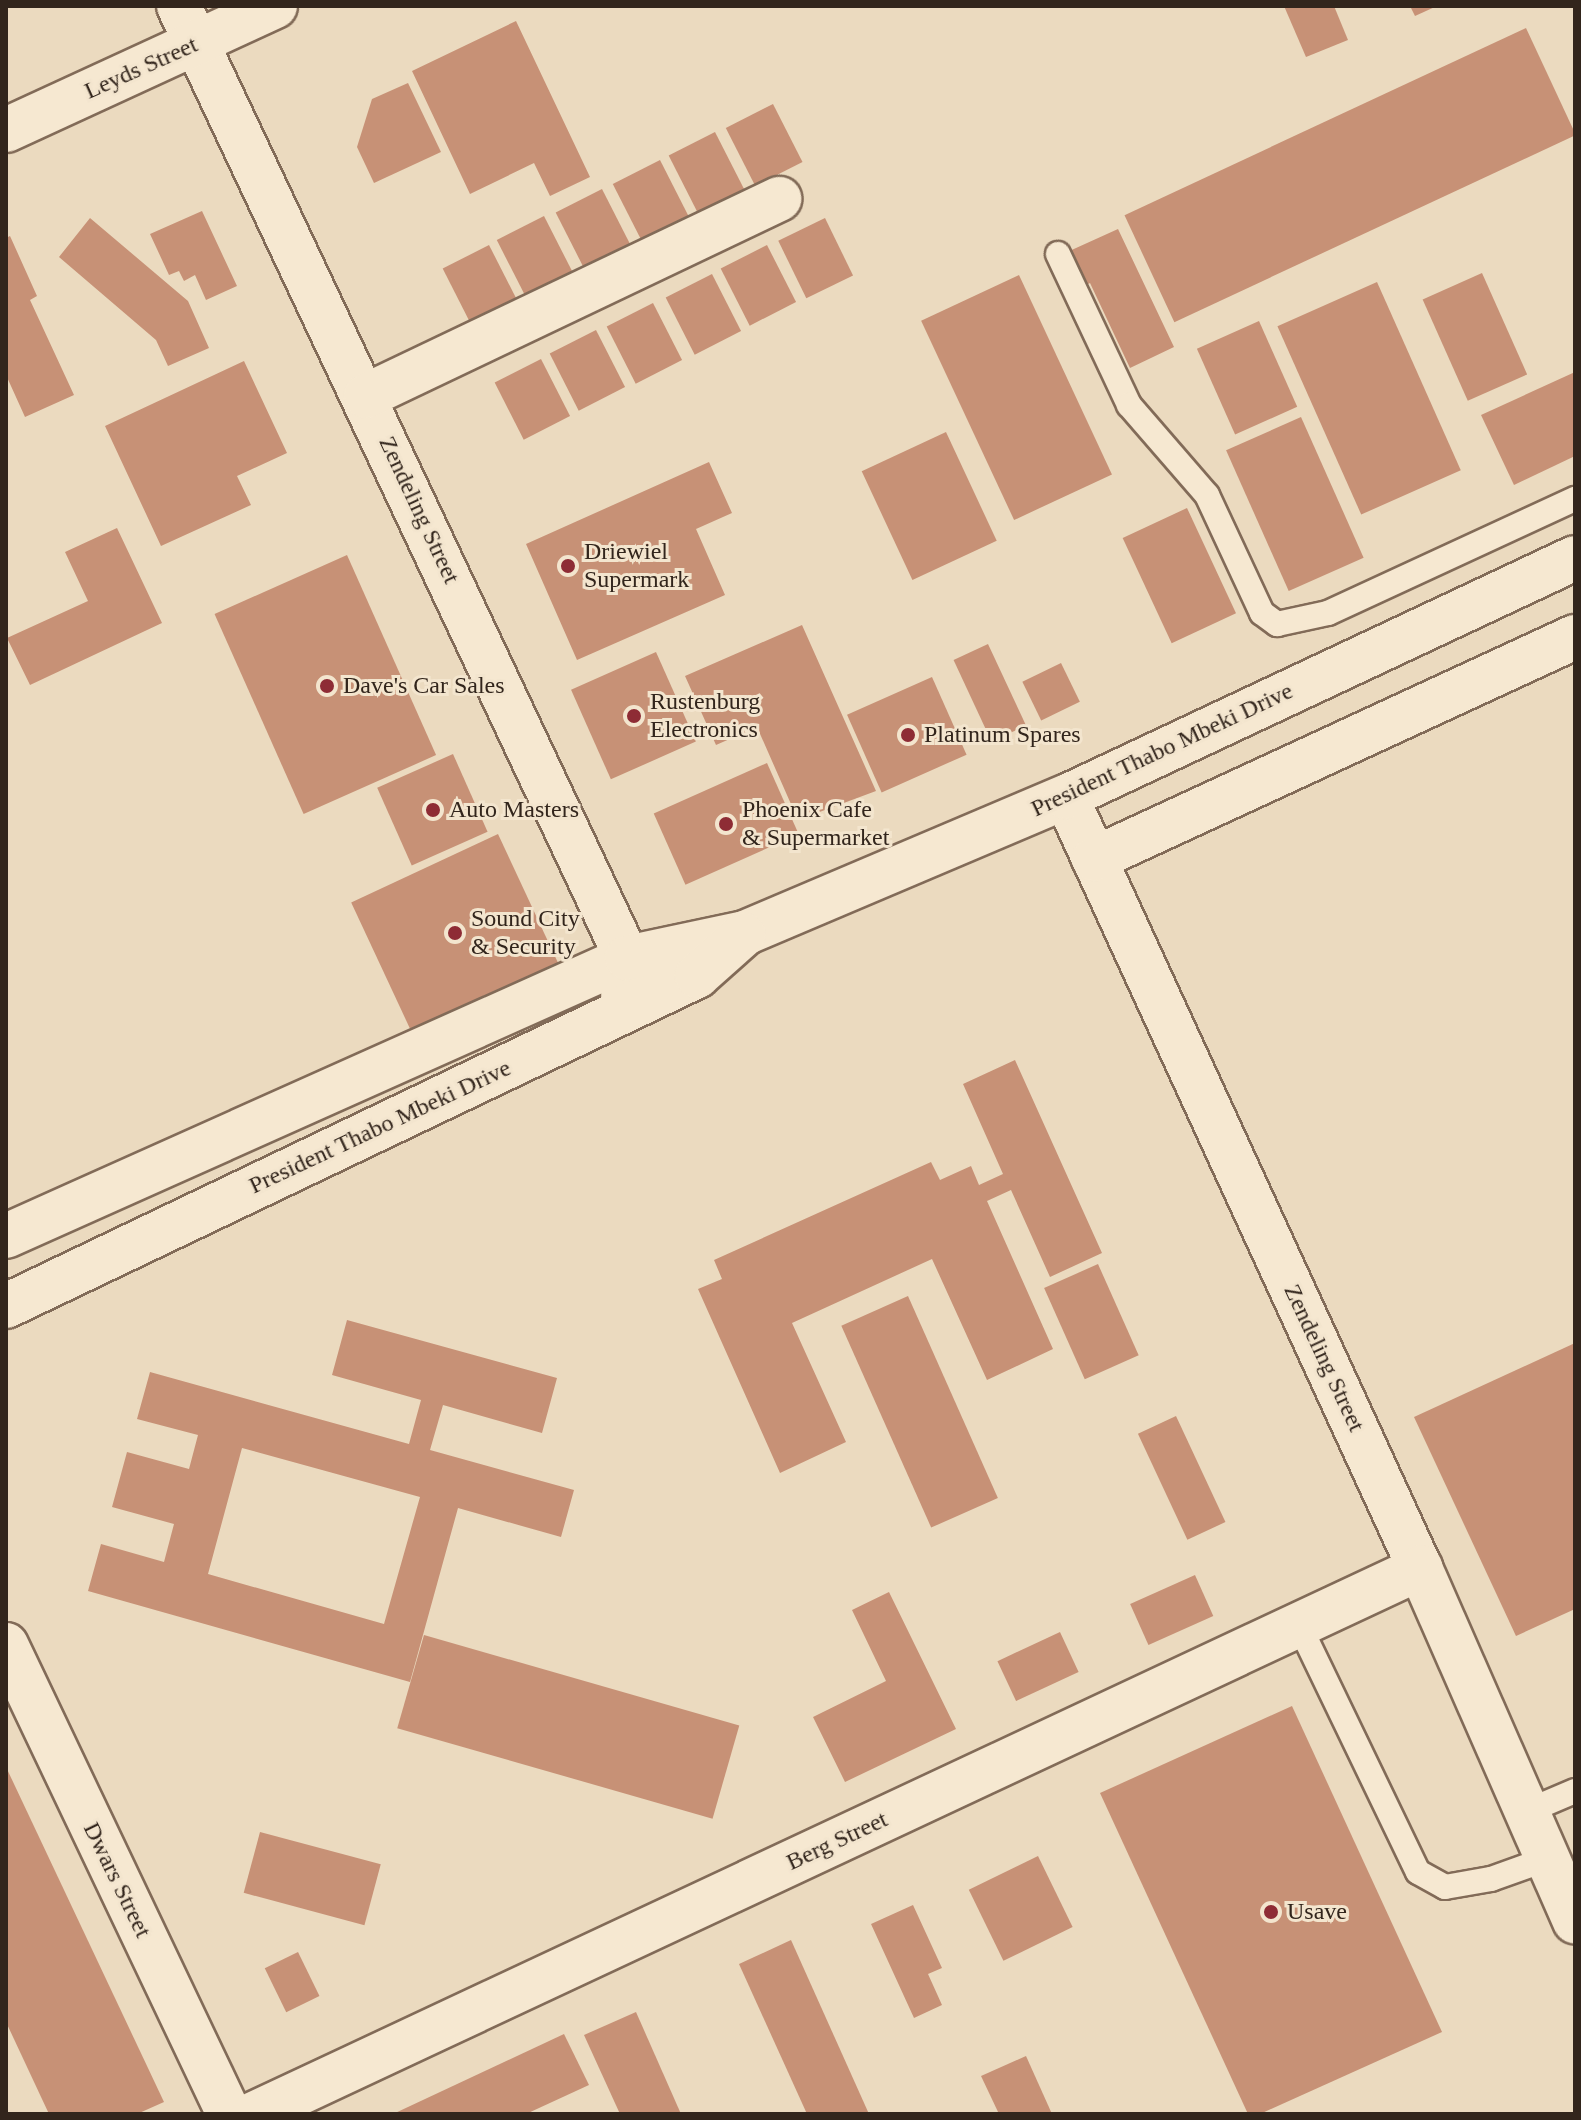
<!DOCTYPE html>
<html>
<head>
<meta charset="utf-8">
<style>
  body { margin:0 }
  #map { position:relative; width:1581px; height:2120px; overflow:hidden; background:#ebdabf; font-family:Georgia,serif }
  div>[style] { position:absolute }
  .building>* { inset:0; background:#c79176; transform-origin:0 0 }
  .roads { filter:drop-shadow(2px 0 #826b58) drop-shadow(-2px 0 #826b58) drop-shadow(0 2px #826b58) drop-shadow(0 -2px #826b58) }
  .lane>* { height:24px; margin:-12px; padding:0 12px; transform-origin:12px; border-radius:12px; background:#f6e8d1 }
  .street>* { height:44px; margin:-22px; padding:0 22px; transform-origin:22px; border-radius:22px; background:#f6e8d1 }
  .secondary>* { height:44px; margin:-22px; padding:0 22px; transform-origin:22px; border-radius:22px; background:#f6e8d1 }
  .dots>* { width:22px; height:22px; translate:-50% -50%; box-sizing:border-box; border:4px solid #f3e5ce; border-radius:50% }
  span { translate:-50% -50%; white-space:nowrap; text-align:center; line-height:1.15; -webkit-text-stroke:6px #f3e5ce; paint-order:stroke }
  .street-label { font-size:24px; color:#32251c }
  .poi-label { font-size:24px; color:#32251c }
  .left { translate:0 -50%; text-align:left }
  .frame { position:absolute; inset:0; border:8px solid #32251c; pointer-events:none }
</style>
</head>
<body>
<div id="map">
  <div class="building">
    <div style="clip-path:polygon(1284px 6px,1334px 6px,1348px 40px,1306px 57px)"></div>
    <div style="clip-path:polygon(1410px 6px,1437px 6px,1415px 16px)"></div>
    <div style="clip-path:polygon(516px 21px,590px 177px,550px 196px,534px 163px,470px 194px,412px 71px)"></div>
    <div style="left:1526px;top:28px;width:118px;height:443px;rotate:65deg"></div>
    <div style="clip-path:polygon(408px 83px,441px 152px,374px 183px,357px 147px,372px 99px)"></div>
    <div style="left:773px;top:104px;width:65px;height:53px;rotate:63deg"></div>
    <div style="left:715px;top:132px;width:64px;height:52px;rotate:63deg"></div>
    <div style="left:660px;top:160px;width:65px;height:53px;rotate:63deg"></div>
    <div style="left:602px;top:189px;width:64px;height:52px;rotate:63deg"></div>
    <div style="clip-path:polygon(202px 211px,237px 286px,206px 300px,195px 275px,184px 281px,179px 271px,169px 275px,150px 234px)"></div>
    <div style="left:544px;top:216px;width:64px;height:53px;rotate:63deg"></div>
    <div style="clip-path:polygon(90px 218px,188px 301px,209px 348px,168px 366px,156px 340px,59px 257px)"></div>
    <div style="left:825px;top:218px;width:64px;height:52px;rotate:64deg"></div>
    <div style="clip-path:polygon(1118px 229px,1174px 347px,1130px 368px,1090px 283px,1081px 288px,1065px 253px)"></div>
    <div style="clip-path:polygon(10px 236px,37px 296px,30px 300px,74px 395px,25px 417px,6px 375px,6px 238px)"></div>
    <div style="left:489px;top:245px;width:64px;height:52px;rotate:63deg"></div>
    <div style="left:767px;top:245px;width:64px;height:52px;rotate:63deg"></div>
    <div style="left:1482px;top:273px;width:111px;height:65px;rotate:66deg"></div>
    <div style="left:712px;top:274px;width:64px;height:52px;rotate:63deg"></div>
    <div style="left:1019px;top:275px;width:220px;height:108px;rotate:65deg"></div>
    <div style="left:1377px;top:282px;width:206px;height:109px;rotate:66deg"></div>
    <div style="left:653px;top:303px;width:64px;height:52px;rotate:63deg"></div>
    <div style="left:1259px;top:321px;width:94px;height:68px;rotate:66deg"></div>
    <div style="left:596px;top:330px;width:64px;height:52px;rotate:63deg"></div>
    <div style="left:541px;top:359px;width:64px;height:52px;rotate:63deg"></div>
    <div style="clip-path:polygon(244px 361px,287px 453px,237px 476px,251px 505px,161px 546px,105px 426px)"></div>
    <div style="clip-path:polygon(1575px 372px,1575px 456px,1514px 485px,1481px 415px)"></div>
    <div style="left:1301px;top:417px;width:154px;height:82px;rotate:66deg"></div>
    <div style="left:946px;top:432px;width:120px;height:93px;rotate:65deg"></div>
    <div style="clip-path:polygon(709px 462px,732px 513px,696px 529px,725px 595px,577px 660px,526px 544px)"></div>
    <div style="left:1187px;top:508px;width:116px;height:71px;rotate:65deg"></div>
    <div style="clip-path:polygon(117px 528px,162px 623px,30px 685px,7px 638px,88px 601px,65px 552px)"></div>
    <div style="left:347px;top:555px;width:219px;height:145px;rotate:66deg"></div>
    <div style="clip-path:polygon(802px 625px,876px 791px,798px 820px,757px 727px,716px 745px,685px 676px)"></div>
    <div style="left:988px;top:644px;width:90px;height:38px;rotate:65deg"></div>
    <div style="left:656px;top:652px;width:98px;height:93px;rotate:66deg"></div>
    <div style="left:1061px;top:663px;width:43px;height:43px;rotate:64deg"></div>
    <div style="left:932px;top:677px;width:85px;height:93px;rotate:66deg"></div>
    <div style="left:453px;top:754px;width:85px;height:83px;rotate:66deg"></div>
    <div style="left:767px;top:763px;width:78px;height:124px;rotate:66deg"></div>
    <div style="left:498px;top:834px;width:145px;height:162px;rotate:65deg"></div>
    <div style="clip-path:polygon(1015px 1060px,1102px 1253px,1050px 1277px,1011px 1190px,987px 1201px,1053px 1349px,987px 1380px,932px 1259px,792px 1323px,846px 1442px,780px 1473px,698px 1289px,722px 1279px,714px 1260px,931px 1162px,940px 1180px,971px 1166px,979px 1185px,1003px 1174px,963px 1084px)"></div>
    <div style="left:1098px;top:1264px;width:100px;height:59px;rotate:66deg"></div>
    <div style="left:908px;top:1296px;width:221px;height:73px;rotate:66deg"></div>
    <div style="clip-path:polygon(evenodd,347px 1320px,557px 1378px,542px 1433px,443px 1405px,430px 1450px,574px 1490px,561px 1537px,458px 1508px,410px 1682px,88px 1591px,101px 1544px,164px 1562px,174px 1524px,112px 1507px,127px 1452px,189px 1469px,198px 1435px,137px 1419px,150px 1372px,409px 1444px,421px 1400px,332px 1375px,347px 1320px,242px 1448px,420px 1497px,384px 1624px,208px 1574px,242px 1448px)"></div>
    <div style="clip-path:polygon(1575px 1343px,1575px 1609px,1516px 1636px,1414px 1417px)"></div>
    <div style="left:1176px;top:1416px;width:117px;height:42px;rotate:65deg"></div>
    <div style="left:1195px;top:1575px;width:45px;height:71px;rotate:66deg"></div>
    <div style="clip-path:polygon(889px 1592px,956px 1729px,845px 1782px,813px 1717px,886px 1681px,852px 1610px)"></div>
    <div style="left:1060px;top:1632px;width:44px;height:69px;rotate:65deg"></div>
    <div style="left:424px;top:1635px;width:328px;height:97px;rotate:16deg"></div>
    <div style="clip-path:polygon(1292px 1706px,1442px 2032px,1260px 2114px,1248px 2114px,1100px 1793px)"></div>
    <div style="clip-path:polygon(6px 1767px,164px 2102px,137px 2114px,49px 2114px,6px 2022px)"></div>
    <div style="left:260px;top:1832px;width:125px;height:63px;rotate:15deg"></div>
    <div style="left:1038px;top:1856px;width:79px;height:77px;rotate:64deg"></div>
    <div style="clip-path:polygon(913px 1905px,942px 1968px,928px 1974px,942px 2005px,914px 2018px,871px 1924px)"></div>
    <div style="clip-path:polygon(791px 1940px,869px 2114px,807px 2114px,739px 1964px)"></div>
    <div style="left:298px;top:1952px;width:49px;height:37px;rotate:64deg"></div>
    <div style="clip-path:polygon(636px 2012px,681px 2114px,620px 2114px,584px 2035px)"></div>
    <div style="clip-path:polygon(564px 2034px,589px 2085px,526px 2114px,393px 2114px)"></div>
    <div style="clip-path:polygon(1026px 2056px,1052px 2114px,999px 2114px,981px 2076px)"></div>
  </div>
  <div class="roads">
    <div class="lane">
      <div style="left:1058px;top:254px;width:167px;rotate:64.8deg"></div>
      <div style="left:1129px;top:405px;width:119px;rotate:49.1deg"></div>
      <div style="left:1207px;top:495px;width:130px;rotate:65deg"></div>
      <div style="left:1262px;top:613px;width:19px;rotate:36deg"></div>
      <div style="left:1277px;top:624px;width:52px;rotate:-12.2deg"></div>
      <div style="left:1328px;top:613px;width:272px;rotate:-24.8deg"></div>
      <div style="left:1299px;top:1625px;width:274px;rotate:64.3deg"></div>
      <div style="left:1418px;top:1872px;width:31px;rotate:29deg"></div>
      <div style="left:1445px;top:1887px;width:47px;rotate:-9.9deg"></div>
      <div style="left:1491px;top:1879px;width:59px;rotate:-19.7deg"></div>
      <div style="left:1528px;top:1811px;width:51px;rotate:-23.1deg"></div>
    </div>
    <div class="street">
      <div style="left:179px;top:6px;width:1052px;rotate:64.8deg"></div>
      <div style="left:627px;top:958px;width:37px;rotate:96deg"></div>
      <div style="left:6px;top:130px;width:296px;rotate:-24.7deg"></div>
      <div style="left:366px;top:396px;width:458px;rotate:-25.5deg"></div>
      <div style="left:1066px;top:797px;width:848px;rotate:65.34deg"></div>
      <div style="left:1420px;top:1568px;width:386px;rotate:66.3deg"></div>
      <div style="left:1094px;top:859px;width:530px;rotate:-24.78deg"></div>
      <div style="left:6px;top:1645px;width:519px;rotate:64.57deg"></div>
      <div style="left:254px;top:2114px;width:1288px;rotate:-25.09deg"></div>
    </div>
    <div class="secondary">
      <div style="left:6px;top:1236px;width:680px;rotate:-24.12deg"></div>
      <div style="left:627px;top:958px;width:121px;rotate:-12deg"></div>
      <div style="left:745px;top:933px;width:349px;rotate:-23deg"></div>
      <div style="left:1066px;top:797px;width:562px;rotate:-25.15deg"></div>
      <div style="left:6px;top:1306px;width:766px;rotate:-25.53deg"></div>
      <div style="left:697px;top:976px;width:62px;rotate:-41.7deg"></div>
    </div>
  </div>
  <div class="dots">
    <div style="left:568px;top:566px;background:#8e2c35"></div>
    <div style="left:327px;top:686px;background:#8e2c35"></div>
    <div style="left:634px;top:716px;background:#8e2c35"></div>
    <div style="left:908px;top:735px;background:#8e2c35"></div>
    <div style="left:433px;top:810px;background:#8e2c35"></div>
    <div style="left:726px;top:824px;background:#8e2c35"></div>
    <div style="left:455px;top:933px;background:#8e2c35"></div>
    <div style="left:1271px;top:1912px;background:#8e2c35"></div>
  </div>
  <div class="street-label">
    <span style="left:141px;top:68px;rotate:-24deg">Leyds Street</span>
    <span style="left:419px;top:510px;rotate:65deg">Zendeling Street</span>
    <span style="left:1162px;top:750px;rotate:-25deg">President Thabo Mbeki Drive</span>
    <span style="left:380px;top:1127px;rotate:-25deg">President Thabo Mbeki Drive</span>
    <span style="left:1324px;top:1358px;rotate:65deg">Zendeling Street</span>
    <span style="left:837px;top:1841px;rotate:-25deg">Berg Street</span>
    <span style="left:117px;top:1880px;rotate:64deg">Dwars Street</span>
  </div>
  <div class="poi-label">
    <span class="left" style="left:584px;top:566px">Driewiel<br>Supermark</span>
    <span class="left" style="left:343px;top:686px">Dave's Car Sales</span>
    <span class="left" style="left:650px;top:716px">Rustenburg<br>Electronics</span>
    <span class="left" style="left:924px;top:735px">Platinum Spares</span>
    <span class="left" style="left:449px;top:810px">Auto Masters</span>
    <span class="left" style="left:742px;top:824px">Phoenix Cafe<br>&amp; Supermarket</span>
    <span class="left" style="left:471px;top:933px">Sound City<br>&amp; Security</span>
    <span class="left" style="left:1287px;top:1912px">Usave</span>
  </div>
  <div class="frame"></div>
</div>
</body>
</html>
